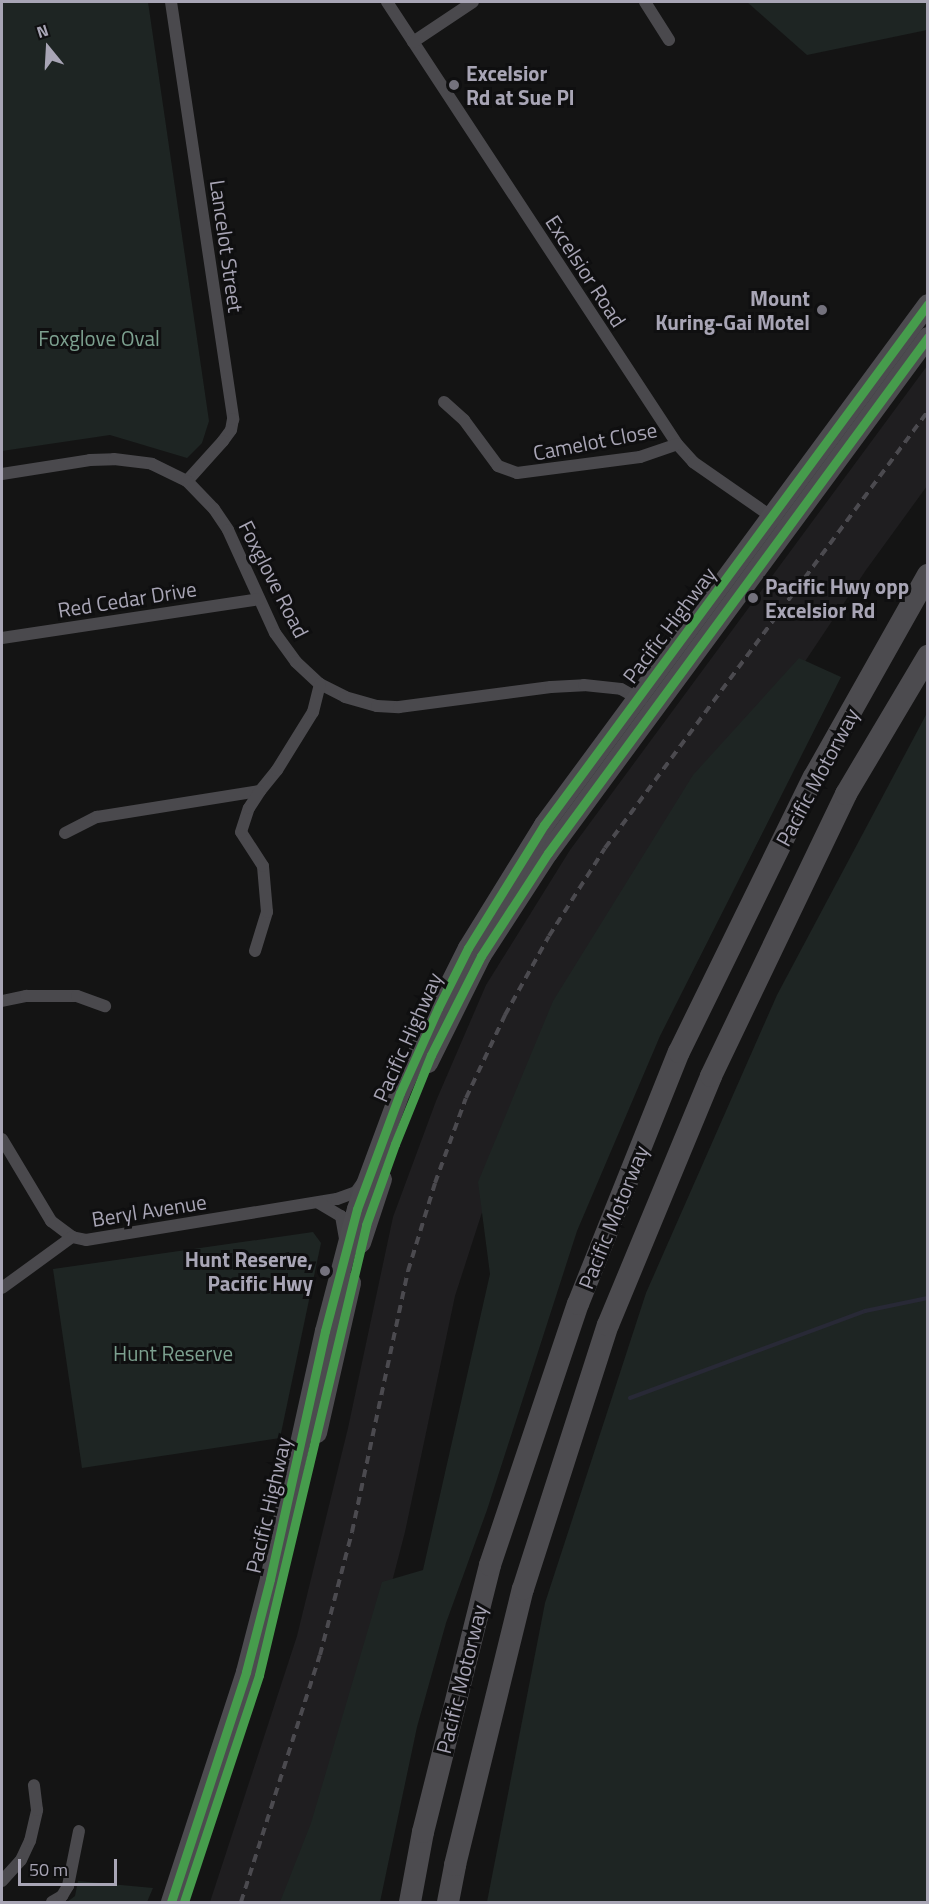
<!DOCTYPE html>
<html>
<head>
<meta charset="utf-8">
<style>
  body { margin:0 }
  #map { position:relative; width:929px; height:1904px; overflow:hidden; background:#141414; font-family:"Titillium Web",sans-serif }
  div>[style] { position:absolute }
  .built>* { inset:0; background:#1f1e20 }
  .green>* { inset:0; background:#1e2523 }
  .stream>* { height:4px; margin:-2px; padding:0 2px; transform-origin:2px; border-radius:2px; background:#282936 }
  .street>* { height:12px; margin:-6px; padding:0 6px; transform-origin:6px; border-radius:6px; background:#4a494d }
  .primary>* { height:20px; margin:-10px; padding:0 10px; transform-origin:10px; border-radius:10px; background:#4c4b4f }
  .highway>* { height:22px; margin:-11px; padding:0 11px; transform-origin:11px; border-radius:11px; background:#4c4b4f }
  .rail>* { height:4px; margin-top:-2px; transform-origin:0; background:repeating-linear-gradient(90deg,#4b4a4f 0 8px,transparent 0 14px) }
  .cycleway>* { height:9px; margin:-4.5px; padding:0 4.5px; transform-origin:4.5px; border-radius:4.5px; background:#469c4c }
  .dots>* { width:16px; height:16px; translate:-50% -50%; box-sizing:border-box; border:3px solid #0f0f10; border-radius:50% }
  span { translate:-50% -50%; white-space:nowrap; text-align:center; line-height:1.15; -webkit-text-stroke:6px #0f0f10; paint-order:stroke }
  .poi-label { font-size:21px; color:#a8a5b5; font-weight:700 }
  .left { translate:0 -50%; text-align:left }
  .right { translate:-100% -50%; text-align:right }
  .street-label { font-size:21px; color:#a8a5b5 }
  .park-label { font-size:21px; color:#7ca08f }
  .frame { position:absolute; inset:0; border:3px solid #a8a5b5; pointer-events:none }
  .north { position:absolute; left:18px; top:18px; width:60px; height:60px; -webkit-text-stroke:4px #0f0f10; paint-order:stroke; rotate:342deg; font-size:16px; font-weight:700; line-height:24px; text-align:center; color:#a8a5b5 }
  .north::after { content:''; display:block; margin:auto; width:21px; height:27px; background:#a8a5b5; clip-path:polygon(50% 0,100% 100%,50% 72%,0 100%) }
  .scale { position:absolute; left:18px; top:1859px; width:99px; height:27px; box-sizing:border-box; border:3px solid #a8a5b5; border-top:0; padding-left:8px; font-size:18px; line-height:21px; white-space:nowrap; color:#a8a5b5; -webkit-text-stroke:4px #0f0f10; paint-order:stroke }
</style>
</head>
<body>
<div id="map">
  <div class="built">
    <div style="clip-path:polygon(927px 366px,927px 486px,866px 570px,570px 1014px,486px 1200px,455px 1296px,405px 1532px,350px 1743px,301px 1902px,210px 1902px,297px 1636px,348px 1428px,393px 1217px,436px 1101px,486px 985px,570px 850px)"></div>
  </div>
  <div class="green">
    <div style="clip-path:polygon(2px 2px,148px 2px,209px 421px,202px 443px,187px 458px,110px 435px,2px 451px)"></div>
    <div style="clip-path:polygon(747px 2px,927px 2px,927px 30px,807px 55px)"></div>
    <div style="clip-path:polygon(799px 658px,841px 677px,660px 1036px,577px 1231px,487px 1510px,446px 1623px,417px 1727px,380px 1902px,280px 1902px,311px 1823px,382px 1582px,423px 1570px,490px 1274px,478px 1182px,553px 1001px,693px 775px)"></div>
    <div style="clip-path:polygon(927px 713px,927px 1902px,487px 1902px,545px 1603px,646px 1293px,777px 995px)"></div>
    <div style="clip-path:polygon(313px 1232px,321px 1243px,280px 1438px,82px 1468px,53px 1269px)"></div>
    <div style="clip-path:polygon(78px 1881px,153px 1888px,147px 1902px,67px 1902px,75px 1896px)"></div>
  </div>
  <div class="stream">
    <div style="left:630px;top:1398px;width:251px;rotate:-20.3deg"></div>
    <div style="left:865px;top:1311px;width:64px;rotate:-11.7deg"></div>
  </div>
  <div class="street">
    <div style="left:171px;top:2px;width:422px;rotate:81.5deg"></div>
    <div style="left:233px;top:419px;width:11px;rotate:100deg"></div>
    <div style="left:231px;top:430px;width:14px;rotate:126deg"></div>
    <div style="left:223px;top:441px;width:54px;rotate:132deg"></div>
    <div style="left:387px;top:2px;width:529px;rotate:56.73deg"></div>
    <div style="left:677px;top:444px;width:24px;rotate:48deg"></div>
    <div style="left:693px;top:462px;width:100px;rotate:34.8deg"></div>
    <div style="left:645px;top:2px;width:45px;rotate:57.7deg"></div>
    <div style="left:413px;top:42px;width:72px;rotate:-33.7deg"></div>
    <div style="left:444px;top:402px;width:27px;rotate:42deg"></div>
    <div style="left:464px;top:420px;width:57px;rotate:53.5deg"></div>
    <div style="left:498px;top:466px;width:20px;rotate:20deg"></div>
    <div style="left:517px;top:473px;width:124px;rotate:-7.4deg"></div>
    <div style="left:640px;top:457px;width:39px;rotate:-19deg"></div>
    <div style="left:2px;top:474px;width:89px;rotate:-9deg"></div>
    <div style="left:90px;top:460px;width:24px;rotate:-2deg"></div>
    <div style="left:114px;top:459px;width:38px;rotate:7deg"></div>
    <div style="left:152px;top:464px;width:39px;rotate:26deg"></div>
    <div style="left:187px;top:481px;width:39px;rotate:46deg"></div>
    <div style="left:214px;top:509px;width:25px;rotate:56deg"></div>
    <div style="left:228px;top:530px;width:113px;rotate:65.5deg"></div>
    <div style="left:275px;top:633px;width:36px;rotate:54deg"></div>
    <div style="left:296px;top:662px;width:33px;rotate:43deg"></div>
    <div style="left:320px;top:684px;width:28px;rotate:27deg"></div>
    <div style="left:345px;top:697px;width:33px;rotate:16deg"></div>
    <div style="left:377px;top:706px;width:22px;rotate:3deg"></div>
    <div style="left:399px;top:707px;width:153px;rotate:-7.5deg"></div>
    <div style="left:551px;top:687px;width:33px;rotate:-3deg"></div>
    <div style="left:584px;top:685px;width:37px;rotate:6deg"></div>
    <div style="left:621px;top:689px;width:23px;rotate:29deg"></div>
    <div style="left:2px;top:638px;width:260px;rotate:-8.6deg"></div>
    <div style="left:65px;top:833px;width:36px;rotate:-27deg"></div>
    <div style="left:97px;top:817px;width:165px;rotate:-9.1deg"></div>
    <div style="left:260px;top:791px;width:27px;rotate:-51deg"></div>
    <div style="left:277px;top:770px;width:68px;rotate:-58.2deg"></div>
    <div style="left:313px;top:712px;width:29px;rotate:-76deg"></div>
    <div style="left:255px;top:951px;width:41px;rotate:-72.9deg"></div>
    <div style="left:267px;top:912px;width:46px;rotate:-95deg"></div>
    <div style="left:263px;top:866px;width:40px;rotate:-122.9deg"></div>
    <div style="left:241px;top:832px;width:25px;rotate:-72deg"></div>
    <div style="left:249px;top:808px;width:20px;rotate:-57deg"></div>
    <div style="left:2px;top:1001px;width:25px;rotate:-12deg"></div>
    <div style="left:26px;top:996px;width:51px"></div>
    <div style="left:77px;top:996px;width:30px;rotate:20deg"></div>
    <div style="left:2px;top:1139px;width:96px;rotate:59.1deg"></div>
    <div style="left:51px;top:1221px;width:26px;rotate:37deg"></div>
    <div style="left:72px;top:1237px;width:14px;rotate:12deg"></div>
    <div style="left:86px;top:1240px;width:254px;rotate:-9.3deg"></div>
    <div style="left:337px;top:1199px;width:20px;rotate:-20deg"></div>
    <div style="left:356px;top:1192px;width:12px;rotate:-55deg"></div>
    <div style="left:319px;top:1203px;width:26px;rotate:31deg"></div>
    <div style="left:341px;top:1216px;width:22px;rotate:80deg"></div>
    <div style="left:2px;top:1288px;width:87px;rotate:-36.1deg"></div>
    <div style="left:2px;top:1881px;width:28px;rotate:-48deg"></div>
    <div style="left:21px;top:1860px;width:21px;rotate:-65deg"></div>
    <div style="left:30px;top:1841px;width:32px;rotate:-77deg"></div>
    <div style="left:37px;top:1810px;width:25px;rotate:-97deg"></div>
    <div style="left:52px;top:1902px;width:12px;rotate:-31deg"></div>
    <div style="left:62px;top:1896px;width:12px;rotate:-59deg"></div>
    <div style="left:68px;top:1886px;width:56px;rotate:-78.7deg"></div>
  </div>
  <div class="primary">
    <div style="left:428px;top:1063px;width:119px;rotate:-63.6deg"></div>
    <div style="left:481px;top:956px;width:123px;rotate:-57deg"></div>
    <div style="left:548px;top:853px;width:641px;rotate:-53.63deg"></div>
    <div style="left:361px;top:1243px;width:67px;rotate:-71.8deg"></div>
    <div style="left:317px;top:1433px;width:154px;rotate:-77.2deg"></div>
    <div style="left:171px;top:1902px;width:242px;rotate:-71.9deg"></div>
    <div style="left:246px;top:1672px;width:96px;rotate:-75.5deg"></div>
    <div style="left:270px;top:1579px;width:254px;rotate:-77.5deg"></div>
    <div style="left:325px;top:1331px;width:126px;rotate:-75.3deg"></div>
    <div style="left:357px;top:1209px;width:124px;rotate:-69.7deg"></div>
    <div style="left:400px;top:1093px;width:93px;rotate:-65.9deg"></div>
    <div style="left:438px;top:1008px;width:67px;rotate:-63.4deg"></div>
    <div style="left:468px;top:948px;width:145px;rotate:-58.3deg"></div>
    <div style="left:544px;top:825px;width:647px;rotate:-53.61deg"></div>
  </div>
  <div class="highway">
    <div style="left:410px;top:1902px;width:71px;rotate:-79.5deg"></div>
    <div style="left:423px;top:1832px;width:275px;rotate:-75.9deg"></div>
    <div style="left:490px;top:1565px;width:275px;rotate:-71.4deg"></div>
    <div style="left:578px;top:1304px;width:271px;rotate:-68.2deg"></div>
    <div style="left:679px;top:1052px;width:306px;rotate:-63.9deg"></div>
    <div style="left:814px;top:777px;width:232px;rotate:-60.6deg"></div>
    <div style="left:448px;top:1902px;width:38px;rotate:-79deg"></div>
    <div style="left:455px;top:1865px;width:284px;rotate:-76.2deg"></div>
    <div style="left:523px;top:1589px;width:277px;rotate:-72.2deg"></div>
    <div style="left:608px;top:1325px;width:269px;rotate:-67.5deg"></div>
    <div style="left:711px;top:1076px;width:313px;rotate:-64.4deg"></div>
    <div style="left:846px;top:794px;width:161px;rotate:-59.3deg"></div>
  </div>
  <div class="rail">
    <div style="left:241px;top:1902px;width:259px;rotate:-72.3deg"></div>
    <div style="left:320px;top:1655px;width:127px;rotate:-75.4deg"></div>
    <div style="left:352px;top:1532px;width:267px;rotate:-77.9deg"></div>
    <div style="left:408px;top:1271px;width:92px;rotate:-72.9deg"></div>
    <div style="left:435px;top:1183px;width:90px;rotate:-70deg"></div>
    <div style="left:466px;top:1098px;width:92px;rotate:-64.8deg"></div>
    <div style="left:505px;top:1015px;width:90px;rotate:-60.9deg"></div>
    <div style="left:549px;top:936px;width:104px;rotate:-57.5deg"></div>
    <div style="left:605px;top:848px;width:543px;rotate:-53.53deg"></div>
  </div>
  <div class="cycleway">
    <div style="left:171px;top:1902px;width:242px;rotate:-71.9deg"></div>
    <div style="left:246px;top:1672px;width:96px;rotate:-75.5deg"></div>
    <div style="left:270px;top:1579px;width:254px;rotate:-77.5deg"></div>
    <div style="left:325px;top:1331px;width:126px;rotate:-75.3deg"></div>
    <div style="left:357px;top:1209px;width:124px;rotate:-69.7deg"></div>
    <div style="left:400px;top:1093px;width:93px;rotate:-65.9deg"></div>
    <div style="left:438px;top:1008px;width:67px;rotate:-63.4deg"></div>
    <div style="left:468px;top:948px;width:145px;rotate:-58.3deg"></div>
    <div style="left:544px;top:825px;width:647px;rotate:-53.61deg"></div>
    <div style="left:184px;top:1902px;width:239px;rotate:-71.7deg"></div>
    <div style="left:259px;top:1675px;width:463px;rotate:-76.6deg"></div>
    <div style="left:366px;top:1225px;width:86px;rotate:-70.3deg"></div>
    <div style="left:395px;top:1144px;width:96px;rotate:-68deg"></div>
    <div style="left:431px;top:1055px;width:111px;rotate:-63.2deg"></div>
    <div style="left:481px;top:956px;width:123px;rotate:-57deg"></div>
    <div style="left:548px;top:853px;width:641px;rotate:-53.63deg"></div>
  </div>
  <div class="dots">
    <div style="left:454px;top:85px;background:#74727d"></div>
    <div style="left:822px;top:310px;background:#74727d"></div>
    <div style="left:753px;top:598px;background:#74727d"></div>
    <div style="left:325px;top:1271px;background:#74727d"></div>
  </div>
  <div class="poi-label">
    <span class="left" style="left:466px;top:85px">Excelsior<br>Rd at Sue Pl</span>
    <span class="right" style="left:810px;top:310px">Mount<br>Kuring-Gai Motel</span>
    <span class="left" style="left:765px;top:598px">Pacific Hwy opp<br>Excelsior Rd</span>
    <span class="right" style="left:313px;top:1271px">Hunt Reserve,<br>Pacific Hwy</span>
  </div>
  <div class="street-label">
    <span style="left:227px;top:246px;rotate:82deg">Lancelot Street</span>
    <span style="left:586px;top:271px;rotate:57deg">Excelsior Road</span>
    <span style="left:595px;top:441px;rotate:-11deg">Camelot Close</span>
    <span style="left:274px;top:579px;rotate:63deg">Foxglove Road</span>
    <span style="left:127px;top:599px;rotate:-9deg">Red Cedar Drive</span>
    <span style="left:669px;top:625px;rotate:-53deg">Pacific Highway</span>
    <span style="left:817px;top:777px;rotate:-62deg">Pacific Motorway</span>
    <span style="left:407px;top:1037px;rotate:-66deg">Pacific Highway</span>
    <span style="left:149px;top:1210px;rotate:-9deg">Beryl Avenue</span>
    <span style="left:613px;top:1217px;rotate:-68deg">Pacific Motorway</span>
    <span style="left:268px;top:1505px;rotate:-77deg">Pacific Highway</span>
    <span style="left:461px;top:1679px;rotate:-76deg">Pacific Motorway</span>
  </div>
  <div class="park-label">
    <span style="left:99px;top:338px">Foxglove Oval</span>
    <span style="left:173px;top:1353px">Hunt Reserve</span>
  </div>
  <div class="frame"></div>
  <div class="north">N</div>
  <div class="scale">50 m</div>
</div>
</body>
</html>
